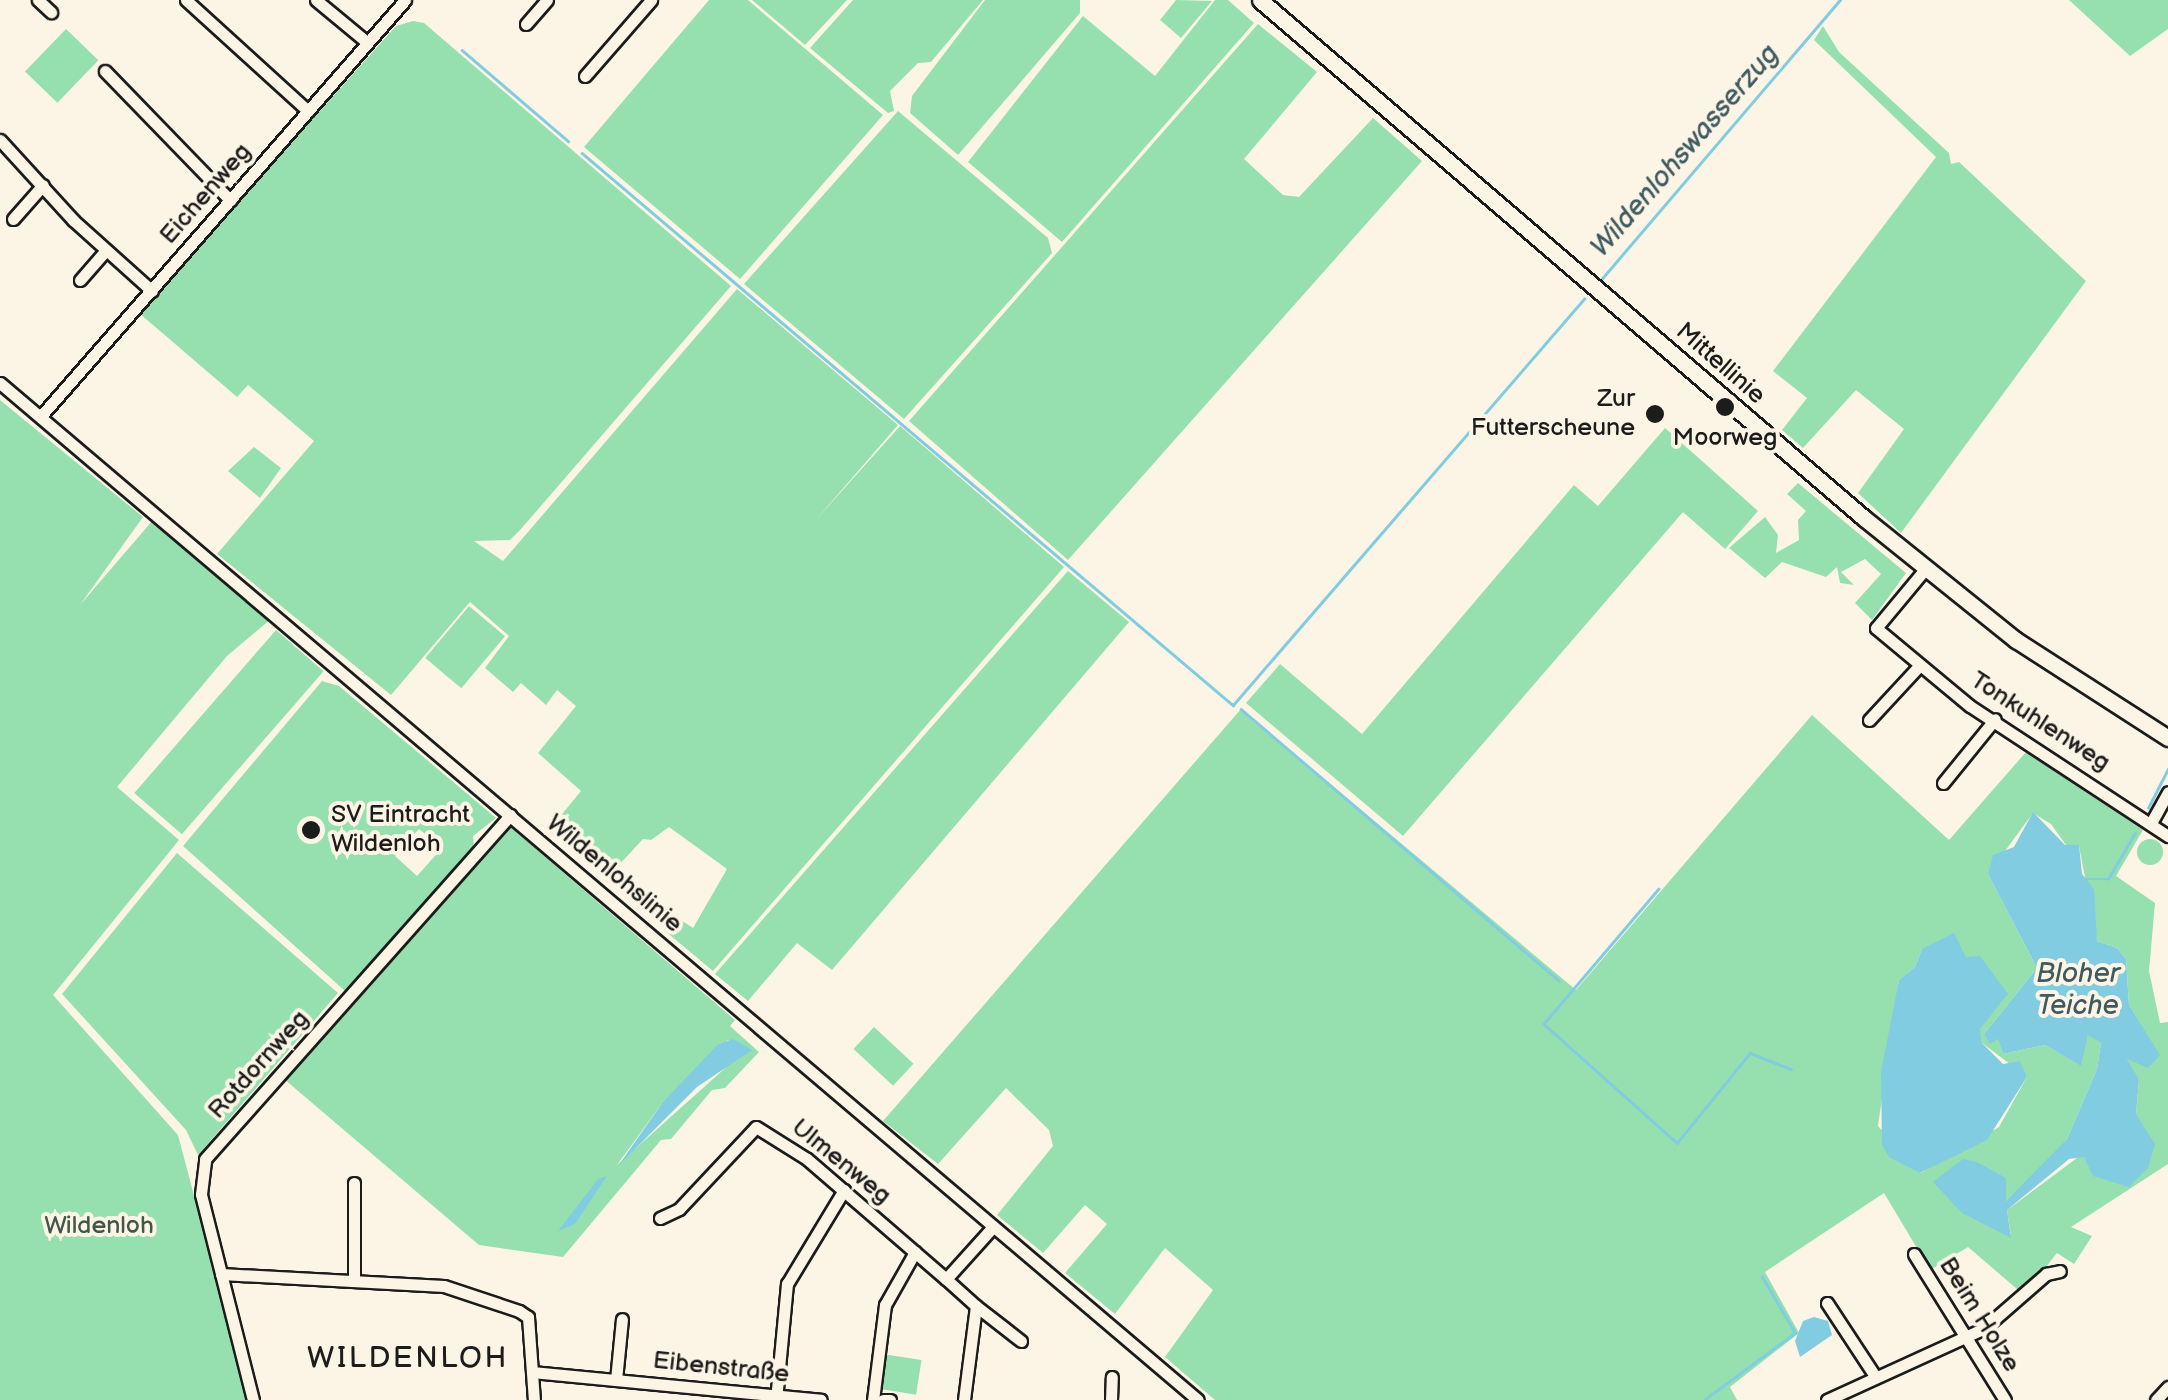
<!DOCTYPE html>
<html>
<head>
<meta charset="utf-8">
<style>
  body { margin:0 }
  #map { position:relative; width:2168px; height:1400px; overflow:hidden; background:#fcf5e5; font-family:"Balsamiq Sans",sans-serif }
  div>[style] { position:absolute }
  .green>* { inset:0; background:#96e0af; transform-origin:0 0 }
  .round { border-radius:50% }
  .water>* { inset:0; background:#81cce1 }
  .stream>* { height:2.5px; margin:-1.25px; padding:0 1.25px; transform-origin:1.25px; border-radius:1.25px; background:#81cce1 }
  .roads { filter:drop-shadow(2px 0 #1c1c1c) drop-shadow(-2px 0 #1c1c1c) drop-shadow(0 2px #1c1c1c) drop-shadow(0 -2px #1c1c1c) }
  .street>* { height:11px; margin:-5.5px; padding:0 5.5px; transform-origin:5.5px; border-radius:5.5px; background:#fcf5e5 }
  .secondary>* { height:15px; margin:-7.5px; padding:0 7.5px; transform-origin:7.5px; border-radius:7.5px; background:#fcf5e5 }
  .dots>* { width:28px; height:28px; translate:-50% -50%; box-sizing:border-box; border:5px solid #fcf5e5; border-radius:50% }
  span { translate:-50% -50%; white-space:nowrap; text-align:center; line-height:1.15; -webkit-text-stroke:8px #fcf5e5; paint-order:stroke }
  .street-label { font-size:25px; color:#1c1c1c }
  .poi-label { font-size:25px; color:#1c1c1c }
  .right { translate:-100% -50%; text-align:right }
  .left { translate:0 -50%; text-align:left }
  .park-label { font-size:25px; color:#415748 }
  .water-label { font-size:28px; color:#3f5a61; font-style:italic }
  .quarter-label { font-size:30px; color:#1c1c1c; letter-spacing:2.5px }
</style>
</head>
<body>
<div id="map">
  <div class="green">
    <div style="clip-path:polygon(709px 0,748px 0,883px 115px,740px 279px,584px 147px)"></div>
    <div style="clip-path:polygon(752px 0,847px 0,805px 45px)"></div>
    <div style="clip-path:polygon(853px 0,983px 0,931px 62px,918px 63px,890px 91px,894px 111px,888px 113px,810px 48px)"></div>
    <div style="clip-path:polygon(985px 0,1080px 0,1080px 13px,958px 155px,910px 113px,912px 96px)"></div>
    <div style="clip-path:polygon(1176px 0,1212px 1px,1181px 38px,1160px 20px)"></div>
    <div style="clip-path:polygon(1215px 0,1228px 0,1254px 23px,1062px 242px,968px 162px,1083px 16px,1155px 76px)"></div>
    <div style="clip-path:polygon(2069px 0,2168px 0,2168px 29px,2130px 56px)"></div>
    <div style="clip-path:polygon(413px 21px,424px 23px,731px 286px,521px 529px,510px 540px,474px 541px,503px 561px,737px 289px,898px 425px,814px 522px,900px 426px,1064px 567px,713px 971px,664px 930px,675px 916px,693px 928px,727px 869px,669px 827px,651px 840px,643px 839px,606px 879px,549px 830px,581px 791px,538px 753px,576px 706px,557px 690px,546px 705px,521px 683px,513px 692px,485px 668px,509px 636px,470px 602px,391px 695px,217px 554px,314px 441px,248px 385px,237px 397px,139px 313px,396px 26px)"></div>
    <div style="clip-path:polygon(1258px 24px,1317px 72px,1244px 159px,1283px 195px,1299px 197px,1373px 118px,1422px 161px,1068px 560px,909px 421px)"></div>
    <div style="clip-path:polygon(1823px 26px,1839px 52px,1949px 153px,1951px 164px,1959px 162px,2086px 281px,1901px 533px,1858px 493px,1904px 429px,1856px 390px,1803px 448px,1782px 430px,1807px 398px,1773px 371px,1936px 157px,1814px 40px)"></div>
    <div style="left:66px;top:29px;width:45px;height:59px;rotate:44deg"></div>
    <div style="clip-path:polygon(898px 111px,1048px 238px,1052px 253px,904px 419px,744px 284px)"></div>
    <div style="clip-path:polygon(0 400px,143px 517px,80px 605px,153px 520px,271px 619px,227px 656px,117px 787px,179px 840px,53px 995px,178px 1135px,248px 1400px,0 1400px)"></div>
    <div style="clip-path:polygon(1665px 428px,1758px 511px,1725px 549px,1683px 512px,1403px 836px,1246px 703px,1280px 664px,1362px 734px,1574px 485px,1598px 506px)"></div>
    <div style="clip-path:polygon(254px 447px,281px 468px,260px 498px,228px 471px)"></div>
    <div style="clip-path:polygon(1798px 483px,1906px 573px,1872px 620px,1855px 603px,1881px 574px,1865px 559px,1841px 572px,1854px 585px,1840px 583px,1837px 567px,1826px 577px,1782px 562px,1765px 578px,1729px 548px,1765px 517px,1778px 535px,1776px 553px,1799px 540px,1798px 520px,1806px 511px,1787px 494px)"></div>
    <div style="clip-path:polygon(1068px 571px,1129px 622px,832px 970px,797px 943px,748px 1001px,715px 974px)"></div>
    <div style="left:469px;top:606px;width:47px;height:68px;rotate:40deg"></div>
    <div style="left:276px;top:630px;width:63px;height:216px;rotate:41deg"></div>
    <div style="clip-path:polygon(evenodd,322px 681px,339px 686px,496px 818px,473px 836px,474px 847px,345px 991px,183px 846px,322px 681px,419px 829px,442px 848px,417px 876px,395px 856px,419px 829px)"></div>
    <div style="clip-path:polygon(evenodd,1241px 709px,1576px 990px,1812px 715px,1949px 840px,2026px 752px,2143px 830px,2116px 876px,2155px 903px,2149px 971px,2160px 1023px,2168px 1022px,2168px 1164px,2071px 1227px,2092px 1236px,2074px 1264px,2057px 1253px,2024px 1295px,1968px 1247px,1930px 1270px,1884px 1193px,1765px 1272px,1799px 1333px,1730px 1387px,1737px 1400px,1215px 1400px,1165px 1357px,1213px 1290px,1165px 1248px,1115px 1314px,1065px 1273px,1107px 1224px,1085px 1205px,1043px 1253px,997px 1215px,1053px 1146px,1049px 1130px,1006px 1088px,938px 1164px,883px 1121px,1241px 709px,2033px 813px,2051px 824px,2066px 845px,2079px 846px,2097px 941px,2117px 948px,2126px 959px,2129px 1005px,2159px 1055px,2127px 1058px,2129px 1071px,2139px 1080px,2136px 1114px,2007px 1210px,2011px 1236px,1977px 1162px,2003px 1188px,2005px 1202px,2044px 1165px,2067px 1139px,2097px 1069px,2101px 1043px,2088px 1034px,2080px 1065px,2045px 1045px,2003px 1054px,1998px 1038px,1984px 1034px,2037px 968px,1988px 874px,2033px 813px,1241px 709px,1922px 949px,1966px 957px,1982px 1043px,2027px 1077px,1999px 1127px,1921px 1173px,1878px 1126px,1899px 980px,1915px 967px,1922px 949px)"></div>
    <div style="clip-path:polygon(evenodd,509px 826px,735px 1020px,730px 1026px,759px 1052px,725px 1088px,712px 1090px,671px 1139px,661px 1140px,563px 1257px,479px 1245px,284px 1079px,509px 826px,728px 1040px,742px 1053px,617px 1165px,663px 1102px,728px 1040px)"></div>
    <div class="round" style="left:2137px;top:839px;width:26px;height:26px"></div>
    <div style="clip-path:polygon(177px 853px,338px 993px,198px 1155px,186px 1130px,62px 994px)"></div>
    <div style="left:874px;top:1027px;width:54px;height:30px;rotate:43deg"></div>
    <div style="left:883px;top:1354px;width:39px;height:35px;rotate:9deg"></div>
  </div>
  <div class="water">
    <div style="clip-path:polygon(2033px 812px,2065px 845px,2079px 845px,2082px 874px,2094px 889px,2097px 941px,2117px 948px,2126px 959px,2129px 1005px,2160px 1055px,2148px 1068px,2127px 1059px,2139px 1080px,2136px 1114px,2155px 1144px,2148px 1168px,2129px 1187px,2093px 1176px,2084px 1157px,2069px 1159px,2007px 1210px,2011px 1238px,1962px 1213px,1933px 1182px,1963px 1159px,1977px 1162px,2006px 1178px,2006px 1201px,2067px 1139px,2097px 1069px,2101px 1043px,2088px 1035px,2081px 1066px,2045px 1045px,2003px 1054px,1998px 1039px,1990px 1044px,1984px 1034px,2037px 968px,1988px 874px,1993px 855px,2014px 847px)"></div>
    <div style="clip-path:polygon(1954px 933px,1966px 957px,1980px 956px,2008px 994px,1980px 1029px,1982px 1043px,2003px 1064px,2020px 1061px,2027px 1077px,1987px 1140px,1920px 1173px,1889px 1157px,1882px 1145px,1881px 1072px,1899px 980px,1915px 967px,1922px 949px)"></div>
    <div style="clip-path:polygon(733px 1039px,752px 1050px,697px 1087px,618px 1166px,663px 1102px,717px 1045px)"></div>
    <div style="clip-path:polygon(607px 1176px,575px 1224px,558px 1231px,598px 1179px)"></div>
    <div style="clip-path:polygon(1814px 1317px,1828px 1321px,1832px 1335px,1800px 1357px,1795px 1341px,1803px 1321px)"></div>
  </div>
  <div class="stream">
    <div style="left:462px;top:50px;width:140px;rotate:40.6deg"></div>
    <div style="left:582px;top:153px;width:854px;rotate:40.3deg"></div>
    <div style="left:1233px;top:705px;width:537px;rotate:-49.16deg"></div>
    <div style="left:1599px;top:282px;width:371px;rotate:-49.5deg"></div>
    <div style="left:1241px;top:709px;width:418px;rotate:40.5deg"></div>
    <div style="left:2148px;top:808px;width:44px;rotate:-62.9deg"></div>
    <div style="left:2086px;top:879px;width:22px"></div>
    <div style="left:2108px;top:879px;width:53px;rotate:-59.6deg"></div>
    <div style="left:1659px;top:889px;width:177px;rotate:130.4deg"></div>
    <div style="left:1544px;top:1024px;width:178px;rotate:41.8deg"></div>
    <div style="left:1677px;top:1143px;width:116px;rotate:-51deg"></div>
    <div style="left:1750px;top:1053px;width:44px;rotate:21.3deg"></div>
    <div style="left:1704px;top:1400px;width:113px;rotate:-36.4deg"></div>
    <div style="left:1795px;top:1333px;width:65px;rotate:-120.5deg"></div>
  </div>
  <div class="roads">
    <div class="street">
      <div style="left:38px;top:0;width:18px;rotate:43deg"></div>
      <div style="left:186px;top:0;width:165px;rotate:42.3deg"></div>
      <div style="left:316px;top:0;width:67px;rotate:39.6deg"></div>
      <div style="left:526px;top:24px;width:32px;rotate:-49deg"></div>
      <div style="left:105px;top:71px;width:180px;rotate:45.9deg"></div>
      <div style="left:585px;top:76px;width:101px;rotate:-49deg"></div>
      <div style="left:0;top:140px;width:108px;rotate:47.6deg"></div>
      <div style="left:73px;top:220px;width:106px;rotate:41.9deg"></div>
      <div style="left:13px;top:219px;width:45px;rotate:-48.6deg"></div>
      <div style="left:80px;top:280px;width:38px;rotate:-49deg"></div>
      <div style="left:0;top:383px;width:1571px;rotate:40.33deg"></div>
      <div style="left:40px;top:417px;width:554px;rotate:-48.8deg"></div>
      <div style="left:1926px;top:568px;width:78px;rotate:129.8deg"></div>
      <div style="left:1876px;top:628px;width:122px;rotate:39.7deg"></div>
      <div style="left:1970px;top:706px;width:237px;rotate:33.3deg"></div>
      <div style="left:1869px;top:720px;width:75px;rotate:-47.2deg"></div>
      <div style="left:1943px;top:783px;width:82px;rotate:-50.9deg"></div>
      <div style="left:2151px;top:823px;width:35px;rotate:-61deg"></div>
      <div style="left:660px;top:1218px;width:21px;rotate:-25deg"></div>
      <div style="left:679px;top:1209px;width:112px;rotate:-46.8deg"></div>
      <div style="left:756px;top:1127px;width:60px;rotate:32.1deg"></div>
      <div style="left:807px;top:1159px;width:184px;rotate:40.8deg"></div>
      <div style="left:946px;top:1279px;width:69px;rotate:-48deg"></div>
      <div style="left:1914px;top:1254px;width:172px;rotate:58.1deg"></div>
      <div style="left:221px;top:1274px;width:223px;rotate:3.1deg"></div>
      <div style="left:444px;top:1286px;width:79px;rotate:18.4deg"></div>
      <div style="left:519px;top:1311px;width:11px;rotate:34deg"></div>
      <div style="left:528px;top:1317px;width:83px;rotate:85.9deg"></div>
      <div style="left:946px;top:1279px;width:40px;rotate:42deg"></div>
      <div style="left:976px;top:1306px;width:95px;rotate:97.3deg"></div>
      <div style="left:354px;top:1281px;width:98px;rotate:-90deg"></div>
      <div style="left:1827px;top:1303px;width:87px;rotate:56.7deg"></div>
      <div style="left:976px;top:1306px;width:57px;rotate:37.9deg"></div>
      <div style="left:532px;top:1372px;width:290px;rotate:5.5deg"></div>
      <div style="left:616px;top:1380px;width:61px;rotate:-84.4deg"></div>
      <div style="left:253px;top:1400px;width:212px;rotate:-104.2deg"></div>
      <div style="left:201px;top:1194px;width:35px;rotate:-83deg"></div>
      <div style="left:205px;top:1159px;width:460px;rotate:-48.4deg"></div>
      <div style="left:776px;top:1400px;width:117px;rotate:-84.6deg"></div>
      <div style="left:787px;top:1284px;width:110px;rotate:-58.8deg"></div>
      <div style="left:873px;top:1400px;width:96px;rotate:-82.8deg"></div>
      <div style="left:885px;top:1305px;width:61px;rotate:-60.5deg"></div>
      <div style="left:883px;top:1400px;width:7px"></div>
      <div style="left:1111px;top:1400px;width:23px;rotate:-88deg"></div>
      <div style="left:1827px;top:1400px;width:171px;rotate:-24.5deg"></div>
      <div style="left:1983px;top:1329px;width:84px;rotate:-41.1deg"></div>
      <div style="left:2046px;top:1274px;width:14px;rotate:-12deg"></div>
      <div style="left:2156px;top:1400px;width:18px;rotate:-47deg"></div>
    </div>
    <div class="secondary">
      <div style="left:1260px;top:0;width:796px;rotate:40.62deg"></div>
      <div style="left:1864px;top:518px;width:195px;rotate:38.8deg"></div>
      <div style="left:2016px;top:640px;width:181px;rotate:32.8deg"></div>
    </div>
  </div>
  <div class="dots">
    <div style="left:1725px;top:407px;background:#1c1c1c"></div>
    <div style="left:1655px;top:414px;background:#1c1c1c"></div>
    <div style="left:311px;top:830px;background:#1c1c1c"></div>
  </div>
  <div class="street-label">
    <span style="left:206px;top:194px;rotate:-49deg">Eichenweg</span>
    <span style="left:1720px;top:364px;rotate:41deg">Mittellinie</span>
    <span style="left:2040px;top:722px;rotate:33deg">Tonkuhlenweg</span>
    <span style="left:614px;top:874px;rotate:40deg">Wildenlohslinie</span>
    <span style="left:259px;top:1065px;rotate:-48deg">Rotdornweg</span>
    <span style="left:841px;top:1162px;rotate:39deg">Ulmenweg</span>
    <span style="left:1979px;top:1315px;rotate:58deg">Beim Holze</span>
    <span style="left:721px;top:1368px;rotate:6deg">Eibenstraße</span>
  </div>
  <div class="poi-label">
    <span class="right" style="left:1635px;top:414px">Zur<br>Futterscheune</span>
    <span style="left:1725px;top:438px">Moorweg</span>
    <span class="left" style="left:331px;top:830px">SV Eintracht<br>Wildenloh</span>
  </div>
  <div class="park-label">
    <span style="left:99px;top:1226px">Wildenloh</span>
  </div>
  <div class="water-label">
    <span style="left:1685px;top:151px;rotate:-49deg">Wildenlohswasserzug</span>
    <span style="left:2078px;top:990px">Bloher<br>Teiche</span>
  </div>
  <div class="quarter-label">
    <span style="left:408px;top:1358px">WILDENLOH</span>
  </div>
</div>
</body>
</html>
